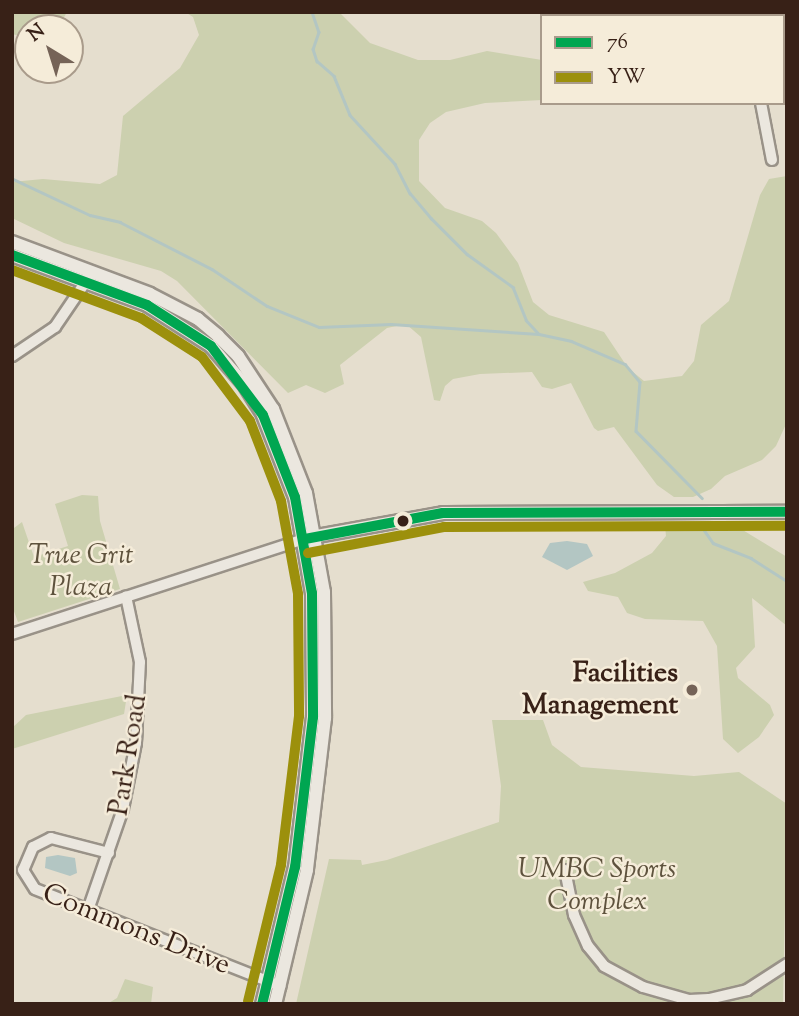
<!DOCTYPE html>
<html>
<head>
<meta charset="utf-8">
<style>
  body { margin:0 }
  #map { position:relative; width:799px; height:1016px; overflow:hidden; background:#e5dece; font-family:"Sorts Mill Goudy",serif }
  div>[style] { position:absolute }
  .green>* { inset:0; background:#ccd0af }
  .water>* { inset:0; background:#b3c6c3 }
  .stream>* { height:2.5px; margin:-1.25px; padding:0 1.25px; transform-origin:1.25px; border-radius:1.25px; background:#b3c6c3 }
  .roads { filter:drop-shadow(2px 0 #999288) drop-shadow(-2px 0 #999288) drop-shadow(0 2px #999288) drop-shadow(0 -2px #999288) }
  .street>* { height:10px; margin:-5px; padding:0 5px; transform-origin:5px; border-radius:5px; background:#ebe7df }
  .secondary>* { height:12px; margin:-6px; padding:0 6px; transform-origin:6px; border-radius:6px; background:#ebe7df }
  .bus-1>* { height:10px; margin:-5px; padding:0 5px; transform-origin:5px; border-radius:5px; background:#00a651 }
  .bus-2>* { height:10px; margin:-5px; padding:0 5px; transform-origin:5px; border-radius:5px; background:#9c900c }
  .dots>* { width:19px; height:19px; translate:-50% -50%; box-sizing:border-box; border:4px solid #f5ecd9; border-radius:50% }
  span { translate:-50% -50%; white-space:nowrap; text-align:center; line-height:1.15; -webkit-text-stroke:5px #f5ecd9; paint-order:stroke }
  .park-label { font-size:28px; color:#5e523d; font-style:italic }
  .poi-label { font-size:28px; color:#382117; font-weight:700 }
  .right { translate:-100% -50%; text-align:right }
  .street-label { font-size:28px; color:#382117 }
  .frame { position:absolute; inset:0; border:14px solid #382117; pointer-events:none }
  .legend { position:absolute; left:540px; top:14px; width:245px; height:91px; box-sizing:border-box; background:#f5ecd9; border:2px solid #a99b8b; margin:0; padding:9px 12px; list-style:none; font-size:21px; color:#382117 }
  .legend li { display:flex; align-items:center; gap:14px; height:35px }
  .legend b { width:35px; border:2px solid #a99b8b }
  .north { position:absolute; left:14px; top:14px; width:70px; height:70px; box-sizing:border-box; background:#f5ecd9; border:2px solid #a99b8b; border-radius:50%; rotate:322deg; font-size:19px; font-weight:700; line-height:28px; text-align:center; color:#382117 }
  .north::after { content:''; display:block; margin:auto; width:24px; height:32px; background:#756357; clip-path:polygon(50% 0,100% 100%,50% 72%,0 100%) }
</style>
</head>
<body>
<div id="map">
  <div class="green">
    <div style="clip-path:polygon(12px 12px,67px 12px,58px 28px,28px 28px,28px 38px,12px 34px)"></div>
    <div style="clip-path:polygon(185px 12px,339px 12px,370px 43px,418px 60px,450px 60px,487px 51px,542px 60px,542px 100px,485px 103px,446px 112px,430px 123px,419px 140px,419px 181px,445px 208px,482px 221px,496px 233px,518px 263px,533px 302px,549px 315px,604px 332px,628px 368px,644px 381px,682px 376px,694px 361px,701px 325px,729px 301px,760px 195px,769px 179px,787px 176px,787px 422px,776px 446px,762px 460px,725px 476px,711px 489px,693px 497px,674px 497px,657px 485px,614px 427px,598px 431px,594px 428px,571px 383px,552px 389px,542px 387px,532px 372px,480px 374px,453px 379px,445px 386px,440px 401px,434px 400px,421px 337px,406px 324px,387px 328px,340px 365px,344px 384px,325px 393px,306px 385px,288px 393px,177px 281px,161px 271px,64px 243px,12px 218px,12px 182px,43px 179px,100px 184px,117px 175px,123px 116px,180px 68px,199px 35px,193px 17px)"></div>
    <div style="clip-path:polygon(82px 495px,98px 496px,100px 521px,120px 589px,18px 622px,12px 606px,14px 528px,22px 522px,34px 557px,68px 546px,55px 504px)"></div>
    <div style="clip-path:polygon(728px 521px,787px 557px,787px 626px,752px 598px,755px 647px,736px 668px,738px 678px,770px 705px,774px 715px,759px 737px,738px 753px,723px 739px,717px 646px,703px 621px,645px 619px,627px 613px,618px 597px,588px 591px,583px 582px,615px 573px,652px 553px,666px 536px,665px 526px)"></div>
    <div style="clip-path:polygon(127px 695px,124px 714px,12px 749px,12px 728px,26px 715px)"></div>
    <div style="clip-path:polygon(492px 720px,543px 720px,552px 745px,581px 767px,694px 776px,739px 772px,787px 804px,783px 1004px,296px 1004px,329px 859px,361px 860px,362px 865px,387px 860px,499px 822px,501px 786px)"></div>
    <div style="clip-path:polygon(125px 979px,153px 987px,151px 1004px,107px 1004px,117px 998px)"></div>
  </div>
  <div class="water">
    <div style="clip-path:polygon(567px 541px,587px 544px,593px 556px,567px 570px,542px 557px,550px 543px)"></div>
    <div style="clip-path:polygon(58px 855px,75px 858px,77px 873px,70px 876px,45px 868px,46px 857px)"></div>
  </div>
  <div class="stream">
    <div style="left:312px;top:12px;width:21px;rotate:71deg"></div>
    <div style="left:319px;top:32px;width:18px;rotate:109deg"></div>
    <div style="left:313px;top:49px;width:13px;rotate:72deg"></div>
    <div style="left:317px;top:61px;width:23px;rotate:41deg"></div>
    <div style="left:334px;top:76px;width:42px;rotate:67.7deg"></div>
    <div style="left:350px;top:115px;width:67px;rotate:47.4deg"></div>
    <div style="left:395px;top:164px;width:33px;rotate:63deg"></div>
    <div style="left:410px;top:193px;width:33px;rotate:50deg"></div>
    <div style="left:431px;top:218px;width:51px;rotate:45deg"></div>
    <div style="left:467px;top:254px;width:57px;rotate:35.7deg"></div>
    <div style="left:513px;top:287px;width:35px;rotate:68deg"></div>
    <div style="left:526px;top:320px;width:18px;rotate:47deg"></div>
    <div style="left:13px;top:179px;width:85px;rotate:25.1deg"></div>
    <div style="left:90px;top:215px;width:31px;rotate:13deg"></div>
    <div style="left:120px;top:222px;width:103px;rotate:27.1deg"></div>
    <div style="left:212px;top:269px;width:66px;rotate:33.9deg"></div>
    <div style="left:267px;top:306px;width:56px;rotate:22deg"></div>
    <div style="left:319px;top:327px;width:72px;rotate:-2.4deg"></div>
    <div style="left:391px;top:324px;width:148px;rotate:3.9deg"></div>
    <div style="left:539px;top:334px;width:33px;rotate:12deg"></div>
    <div style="left:571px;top:341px;width:59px;rotate:23.1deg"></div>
    <div style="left:625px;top:364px;width:23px;rotate:50deg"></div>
    <div style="left:640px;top:382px;width:49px;rotate:94.7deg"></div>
    <div style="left:636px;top:431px;width:94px;rotate:45.4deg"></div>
    <div style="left:702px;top:527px;width:19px;rotate:55deg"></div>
    <div style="left:713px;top:543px;width:41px;rotate:21.5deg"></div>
    <div style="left:751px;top:558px;width:43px;rotate:32.6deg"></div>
  </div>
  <div class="roads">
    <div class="street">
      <div style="left:605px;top:12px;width:9px;rotate:27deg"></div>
      <div style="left:761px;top:103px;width:58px;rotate:79.1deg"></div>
      <div style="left:12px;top:356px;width:52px;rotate:-34deg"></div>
      <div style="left:55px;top:327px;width:60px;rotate:-55.8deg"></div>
      <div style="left:12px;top:634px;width:311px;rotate:-18deg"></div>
      <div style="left:109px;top:853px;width:60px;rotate:-165.5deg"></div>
      <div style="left:51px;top:838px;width:20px;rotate:153deg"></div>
      <div style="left:33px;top:847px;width:25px;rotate:113deg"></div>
      <div style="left:23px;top:870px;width:22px;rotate:58deg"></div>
      <div style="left:35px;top:889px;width:264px;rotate:21.6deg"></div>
      <div style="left:565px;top:870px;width:46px;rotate:78.7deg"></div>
      <div style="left:574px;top:915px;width:34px;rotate:66deg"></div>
      <div style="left:588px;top:946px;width:26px;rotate:51deg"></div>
      <div style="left:604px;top:966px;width:44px;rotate:28.3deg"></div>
      <div style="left:643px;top:987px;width:48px;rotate:15.8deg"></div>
      <div style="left:689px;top:1000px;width:20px;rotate:-3deg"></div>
      <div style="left:709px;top:999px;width:39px;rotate:-13deg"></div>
      <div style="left:747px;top:990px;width:48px;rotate:-33deg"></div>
      <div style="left:88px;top:910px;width:107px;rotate:-70.9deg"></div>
      <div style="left:123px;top:809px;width:67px;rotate:-78.9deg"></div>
      <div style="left:136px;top:743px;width:81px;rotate:-87.2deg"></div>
      <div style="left:140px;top:662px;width:67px;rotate:-102deg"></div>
    </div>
    <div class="secondary">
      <div style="left:751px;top:12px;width:4px;rotate:76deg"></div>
      <div style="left:783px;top:60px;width:4px"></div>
      <div style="left:12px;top:242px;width:147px;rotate:20.6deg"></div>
      <div style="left:150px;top:294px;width:54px;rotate:27.5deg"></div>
      <div style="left:198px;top:319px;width:26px;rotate:40deg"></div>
      <div style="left:218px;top:336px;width:28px;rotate:45deg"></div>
      <div style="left:238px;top:356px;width:64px;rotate:56.6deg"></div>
      <div style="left:273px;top:409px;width:90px;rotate:68.6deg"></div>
      <div style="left:306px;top:493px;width:101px;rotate:79.7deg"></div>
      <div style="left:324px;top:592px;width:126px;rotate:89.5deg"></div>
      <div style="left:325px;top:718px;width:153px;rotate:96.8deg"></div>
      <div style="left:307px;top:870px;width:138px;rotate:103.4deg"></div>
      <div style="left:12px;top:255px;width:144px;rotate:20.3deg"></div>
      <div style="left:147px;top:305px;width:76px;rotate:32.6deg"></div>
      <div style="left:211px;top:346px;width:50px;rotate:49deg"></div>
      <div style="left:244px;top:384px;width:36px;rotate:58deg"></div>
      <div style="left:263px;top:415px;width:88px;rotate:68.7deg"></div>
      <div style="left:295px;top:497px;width:97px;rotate:80deg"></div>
      <div style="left:312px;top:593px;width:124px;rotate:89.5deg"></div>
      <div style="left:313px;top:717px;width:151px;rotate:96.8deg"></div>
      <div style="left:295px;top:867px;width:141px;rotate:103.5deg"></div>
      <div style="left:317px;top:536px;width:128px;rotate:-10.3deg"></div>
      <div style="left:443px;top:513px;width:344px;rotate:-0.2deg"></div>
    </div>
  </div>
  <div class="bus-1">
    <div style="left:12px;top:255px;width:144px;rotate:20.3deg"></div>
    <div style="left:147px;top:305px;width:76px;rotate:32.6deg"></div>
    <div style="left:211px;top:346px;width:86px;rotate:53deg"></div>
    <div style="left:263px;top:415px;width:88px;rotate:68.7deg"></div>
    <div style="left:295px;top:497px;width:97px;rotate:80deg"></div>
    <div style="left:312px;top:593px;width:124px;rotate:89.5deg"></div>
    <div style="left:313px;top:717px;width:151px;rotate:96.8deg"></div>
    <div style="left:295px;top:867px;width:141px;rotate:103.5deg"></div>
    <div style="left:305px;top:539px;width:140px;rotate:-10.7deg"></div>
    <div style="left:443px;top:513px;width:344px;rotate:-0.2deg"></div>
  </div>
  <div class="bus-2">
    <div style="left:12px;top:270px;width:138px;rotate:20.4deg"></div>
    <div style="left:141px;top:318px;width:72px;rotate:32.6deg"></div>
    <div style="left:202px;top:357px;width:80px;rotate:53.1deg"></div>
    <div style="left:250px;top:421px;width:86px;rotate:68.8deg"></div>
    <div style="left:281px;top:501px;width:95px;rotate:79.6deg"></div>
    <div style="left:298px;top:594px;width:122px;rotate:89.5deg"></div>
    <div style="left:299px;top:716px;width:150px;rotate:96.9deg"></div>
    <div style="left:281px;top:865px;width:140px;rotate:103.6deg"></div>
    <div style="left:308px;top:553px;width:138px;rotate:-10.8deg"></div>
    <div style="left:444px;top:527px;width:343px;rotate:-0.2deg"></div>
  </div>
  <div class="dots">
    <div style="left:403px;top:521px;background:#382117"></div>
    <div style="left:692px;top:690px;background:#756357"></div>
  </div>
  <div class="park-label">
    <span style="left:81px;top:572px">True Grit<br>Plaza</span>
    <span style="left:597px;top:886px">UMBC Sports<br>Complex</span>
  </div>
  <div class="poi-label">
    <span class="right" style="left:678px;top:690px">Facilities<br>Management</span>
  </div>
  <div class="street-label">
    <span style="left:129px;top:755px;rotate:-81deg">Park Road</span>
    <span style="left:136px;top:930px;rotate:22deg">Commons Drive</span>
  </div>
  <div class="frame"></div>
  <ul class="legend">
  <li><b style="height:9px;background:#00a651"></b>76</li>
  <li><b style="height:9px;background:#9c900c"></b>YW</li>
  </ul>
  <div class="north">N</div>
</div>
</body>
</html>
